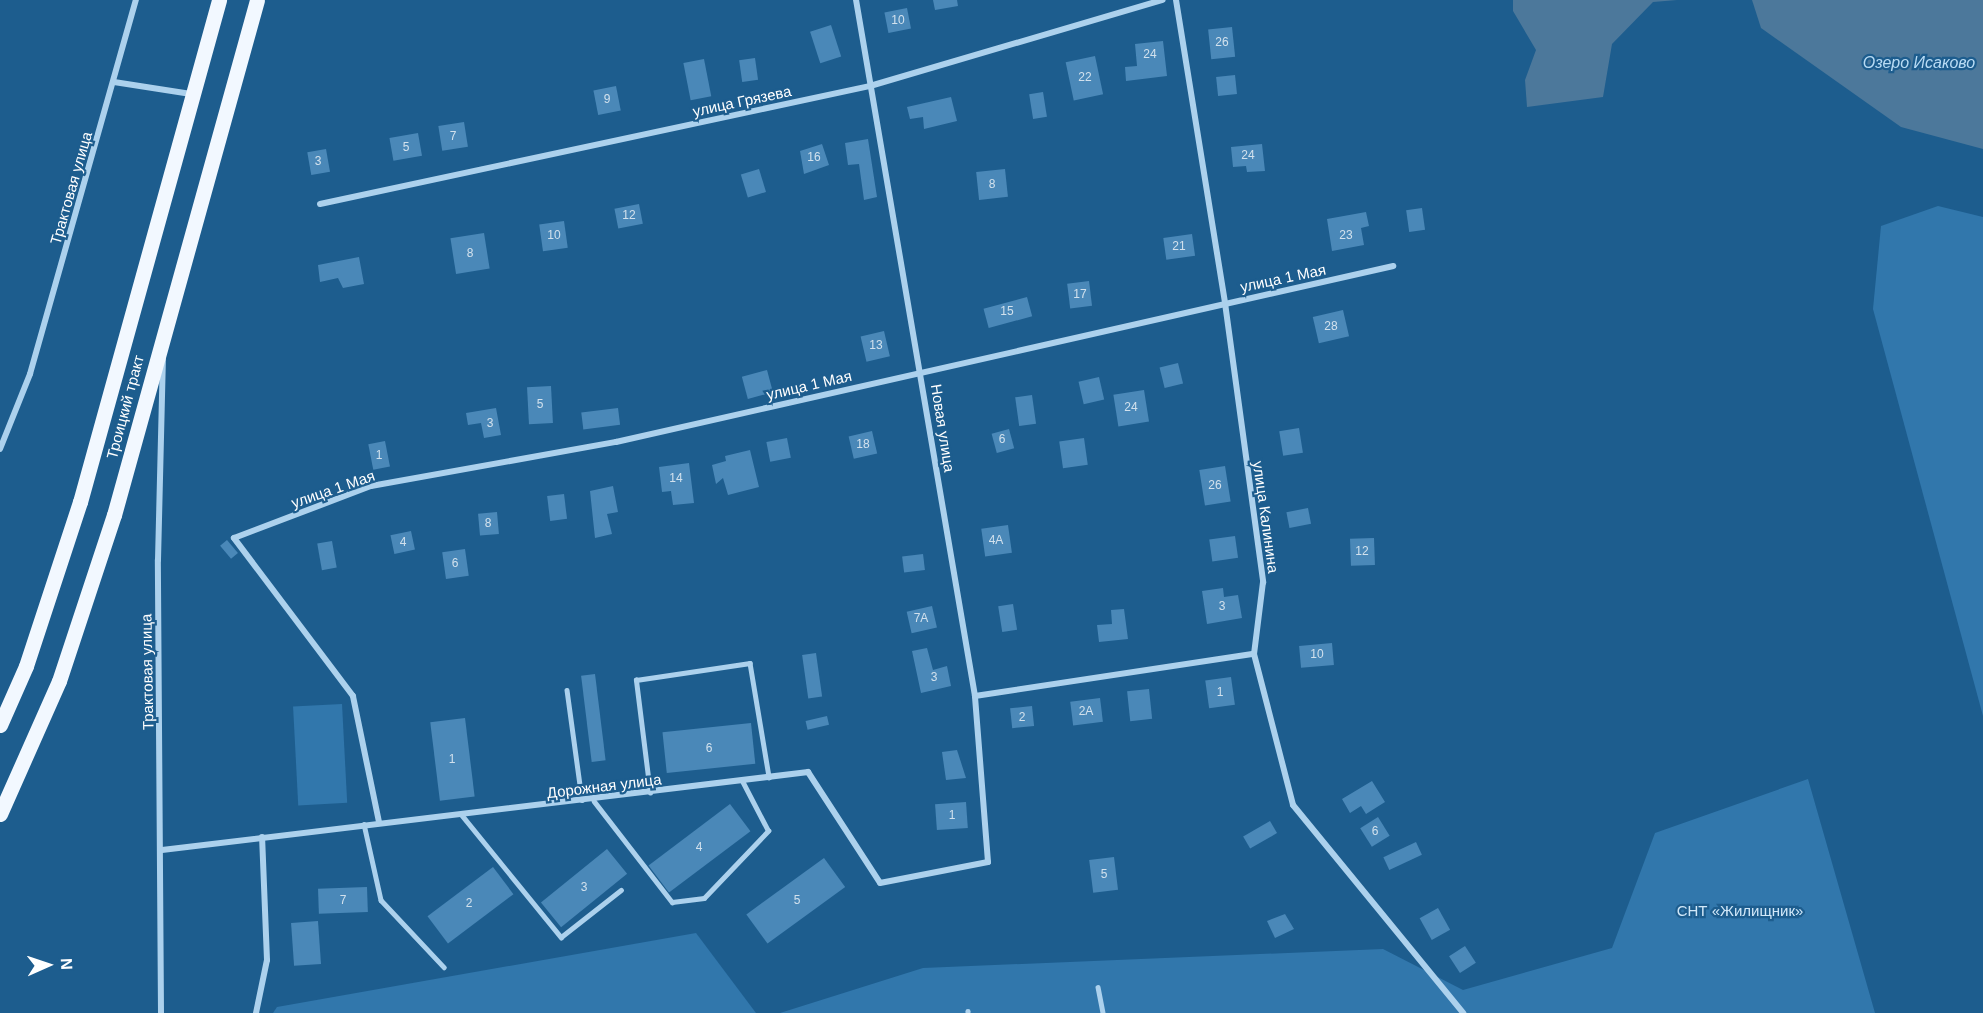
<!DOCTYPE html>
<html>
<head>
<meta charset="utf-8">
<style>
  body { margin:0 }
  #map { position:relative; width:1983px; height:1013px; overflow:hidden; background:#1d5d8e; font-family:Helvetica,sans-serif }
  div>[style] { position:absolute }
  .green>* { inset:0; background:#3177ac; transform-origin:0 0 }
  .water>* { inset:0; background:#4c789b }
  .building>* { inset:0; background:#4a88b8; transform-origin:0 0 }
  .service>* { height:4.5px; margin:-2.25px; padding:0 2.25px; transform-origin:2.25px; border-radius:2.25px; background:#acd1ed }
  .minor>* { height:6px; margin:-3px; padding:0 3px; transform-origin:3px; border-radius:3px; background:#acd1ed }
  .primary>* { height:15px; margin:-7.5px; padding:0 7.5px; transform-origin:7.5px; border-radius:7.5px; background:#f2f8ff }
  span { translate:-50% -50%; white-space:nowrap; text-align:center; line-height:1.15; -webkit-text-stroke:4.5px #1d5d8e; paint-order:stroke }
  .number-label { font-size:12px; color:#d2e1ed }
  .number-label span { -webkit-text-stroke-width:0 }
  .street-label { font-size:15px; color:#fff }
  .park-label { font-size:15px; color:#d1e8f9 }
  .water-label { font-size:16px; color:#b8dbf4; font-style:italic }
  .north { position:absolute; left:18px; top:935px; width:60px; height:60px; -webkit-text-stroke:4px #1d5d8e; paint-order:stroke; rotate:87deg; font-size:16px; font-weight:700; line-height:24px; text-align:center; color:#fff }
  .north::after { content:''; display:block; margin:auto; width:21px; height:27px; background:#fff; clip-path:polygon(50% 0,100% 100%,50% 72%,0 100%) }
</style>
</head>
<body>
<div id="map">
  <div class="green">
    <div style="clip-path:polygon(1938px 206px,1983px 217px,1983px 716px,1873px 309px,1881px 226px)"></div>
    <div style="left:342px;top:704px;width:99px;height:49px;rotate:87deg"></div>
    <div style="clip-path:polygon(1808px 779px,1875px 1013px,780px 1013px,923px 968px,1383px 949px,1463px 990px,1612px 948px,1655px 833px)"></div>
    <div style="clip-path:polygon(696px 933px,756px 1013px,273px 1013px,277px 1007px)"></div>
  </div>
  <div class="water">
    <div style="clip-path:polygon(1513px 0,1677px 0,1653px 2px,1612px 44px,1603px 97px,1527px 107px,1525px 80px,1536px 50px,1513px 11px)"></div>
    <div style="clip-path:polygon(1752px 0,1983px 0,1983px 149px,1901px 127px,1761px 28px)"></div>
  </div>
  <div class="building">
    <div style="clip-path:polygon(933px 0,957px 0,958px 6px,935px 10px)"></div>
    <div style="left:907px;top:8px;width:21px;height:23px;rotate:79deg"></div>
    <div style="left:831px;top:25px;width:33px;height:22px;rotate:72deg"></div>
    <div style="left:1232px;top:27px;width:30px;height:24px;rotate:84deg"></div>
    <div style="clip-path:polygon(1163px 41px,1167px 76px,1126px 81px,1125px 67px,1137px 66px,1135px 44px)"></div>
    <div style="left:1095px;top:56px;width:39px;height:30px;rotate:78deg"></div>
    <div style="left:755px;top:58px;width:22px;height:16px;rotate:82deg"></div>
    <div style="left:704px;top:59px;width:38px;height:21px;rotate:79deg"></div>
    <div style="left:1235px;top:75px;width:19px;height:19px;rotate:84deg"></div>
    <div style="left:616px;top:86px;width:25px;height:23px;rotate:79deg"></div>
    <div style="left:1043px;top:92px;width:25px;height:14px;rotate:81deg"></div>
    <div style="clip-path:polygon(951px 97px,957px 121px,924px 129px,923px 117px,910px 119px,907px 107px)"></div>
    <div style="left:464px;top:122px;width:25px;height:26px;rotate:81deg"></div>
    <div style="left:418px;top:133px;width:23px;height:29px;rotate:80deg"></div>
    <div style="clip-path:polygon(868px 139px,877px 197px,864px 200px,859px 164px,848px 165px,845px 143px)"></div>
    <div style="clip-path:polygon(822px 144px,829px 165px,804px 174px,800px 151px)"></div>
    <div style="clip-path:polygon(1262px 144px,1265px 171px,1247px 172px,1246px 166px,1233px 167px,1231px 147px)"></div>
    <div style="left:326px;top:149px;width:23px;height:19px;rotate:80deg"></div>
    <div style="left:759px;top:169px;width:24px;height:19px;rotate:73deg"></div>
    <div style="left:1005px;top:169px;width:28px;height:29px;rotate:84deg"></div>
    <div style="left:639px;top:204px;width:20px;height:25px;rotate:79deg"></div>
    <div style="left:1422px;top:208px;width:22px;height:16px;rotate:82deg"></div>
    <div style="clip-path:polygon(1366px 212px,1369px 226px,1361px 228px,1364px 245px,1332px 251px,1327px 219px)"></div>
    <div style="left:564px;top:221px;width:27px;height:25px;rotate:82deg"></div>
    <div style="left:484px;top:233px;width:36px;height:34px;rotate:81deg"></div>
    <div style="left:1192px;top:234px;width:22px;height:29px;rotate:82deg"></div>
    <div style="clip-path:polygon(359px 257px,364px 284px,343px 288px,338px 278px,320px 282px,318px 265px)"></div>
    <div style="left:1089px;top:281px;width:25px;height:22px;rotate:83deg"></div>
    <div style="left:1027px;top:297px;width:20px;height:45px;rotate:75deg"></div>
    <div style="left:1343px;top:310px;width:27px;height:31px;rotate:77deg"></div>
    <div style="left:884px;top:331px;width:26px;height:24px;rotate:77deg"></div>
    <div style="left:1178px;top:363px;width:21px;height:19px;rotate:76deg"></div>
    <div style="left:767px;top:370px;width:23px;height:26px;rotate:75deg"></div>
    <div style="left:1099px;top:377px;width:23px;height:21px;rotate:77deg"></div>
    <div style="left:551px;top:386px;width:37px;height:24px;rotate:87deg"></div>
    <div style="left:1144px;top:390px;width:32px;height:31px;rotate:81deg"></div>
    <div style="left:1032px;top:395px;width:29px;height:17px;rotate:82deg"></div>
    <div style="clip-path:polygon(496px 408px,501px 435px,484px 438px,481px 423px,468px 425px,466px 413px)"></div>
    <div style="left:618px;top:408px;width:17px;height:37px;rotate:83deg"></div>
    <div style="left:1299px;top:428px;width:25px;height:20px;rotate:81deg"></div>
    <div style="left:1009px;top:429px;width:20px;height:18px;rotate:75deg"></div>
    <div style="left:872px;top:431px;width:23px;height:24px;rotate:77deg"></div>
    <div style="left:787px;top:438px;width:20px;height:21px;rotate:79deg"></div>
    <div style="left:1084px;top:438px;width:27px;height:25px;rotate:82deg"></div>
    <div style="left:385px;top:441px;width:26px;height:17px;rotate:79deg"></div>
    <div style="clip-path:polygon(750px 450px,759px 487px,728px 495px,723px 478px,716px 484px,712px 465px,726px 461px,725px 456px)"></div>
    <div style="clip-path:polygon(689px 463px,694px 503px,673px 505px,671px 491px,662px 492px,659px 467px)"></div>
    <div style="left:1225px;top:466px;width:36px;height:26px;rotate:81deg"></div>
    <div style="clip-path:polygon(613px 486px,618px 512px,607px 514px,612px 534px,595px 538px,590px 491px)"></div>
    <div style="left:564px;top:494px;width:25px;height:17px;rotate:83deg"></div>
    <div style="left:1308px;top:508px;width:16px;height:22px;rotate:79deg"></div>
    <div style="left:497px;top:512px;width:22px;height:19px;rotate:85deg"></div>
    <div style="left:1008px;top:525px;width:28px;height:27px;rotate:82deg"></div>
    <div style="left:411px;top:531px;width:19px;height:21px;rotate:78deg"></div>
    <div style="left:1235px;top:536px;width:22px;height:26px;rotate:82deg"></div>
    <div style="left:1374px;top:538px;width:27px;height:24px;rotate:88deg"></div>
    <div style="left:227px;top:540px;width:17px;height:9px;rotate:50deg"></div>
    <div style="left:332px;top:541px;width:27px;height:15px;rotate:80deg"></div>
    <div style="left:465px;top:549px;width:27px;height:23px;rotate:82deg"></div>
    <div style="left:923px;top:554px;width:16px;height:21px;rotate:83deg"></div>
    <div style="clip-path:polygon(1223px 588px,1224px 597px,1238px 595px,1242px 618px,1207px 624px,1202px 591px)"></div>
    <div style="left:1013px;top:604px;width:26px;height:15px;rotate:81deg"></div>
    <div style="left:932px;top:606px;width:22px;height:26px;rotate:77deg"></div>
    <div style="clip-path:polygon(1124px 609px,1128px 639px,1099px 642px,1097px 625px,1112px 624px,1111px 610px)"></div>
    <div style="left:1332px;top:643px;width:22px;height:33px;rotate:85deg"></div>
    <div style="clip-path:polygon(927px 648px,933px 670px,947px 666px,951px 686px,921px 693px,912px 651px)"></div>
    <div style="left:816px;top:653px;width:44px;height:14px;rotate:82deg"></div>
    <div style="left:595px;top:674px;width:87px;height:14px;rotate:83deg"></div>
    <div style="left:1231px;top:677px;width:28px;height:26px;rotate:82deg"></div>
    <div style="left:1149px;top:689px;width:30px;height:22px;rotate:84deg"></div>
    <div style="left:1100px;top:698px;width:24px;height:30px;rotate:83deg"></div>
    <div style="left:1032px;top:706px;width:20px;height:22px;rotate:84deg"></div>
    <div style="left:827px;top:716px;width:9px;height:22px;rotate:77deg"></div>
    <div style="left:465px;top:718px;width:79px;height:35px;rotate:83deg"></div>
    <div style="left:751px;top:723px;width:41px;height:89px;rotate:84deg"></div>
    <div style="clip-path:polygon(957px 750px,966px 778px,946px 780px,942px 752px)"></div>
    <div style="clip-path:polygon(1372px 781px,1385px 802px,1366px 814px,1361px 806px,1350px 813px,1342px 799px)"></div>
    <div style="left:966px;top:802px;width:26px;height:31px;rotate:86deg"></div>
    <div style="left:730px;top:804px;width:34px;height:102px;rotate:53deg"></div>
    <div style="left:1378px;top:817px;width:22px;height:21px;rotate:58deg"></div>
    <div style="left:1270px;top:821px;width:14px;height:31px;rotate:60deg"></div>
    <div style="left:1416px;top:842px;width:14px;height:36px;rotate:65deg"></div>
    <div style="left:607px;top:849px;width:32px;height:85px;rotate:51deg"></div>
    <div style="left:1114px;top:857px;width:33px;height:25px;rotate:83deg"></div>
    <div style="left:824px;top:858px;width:36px;height:96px;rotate:54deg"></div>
    <div style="left:493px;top:867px;width:34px;height:82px;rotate:53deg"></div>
    <div style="left:367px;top:887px;width:25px;height:49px;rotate:88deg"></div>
    <div style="left:1438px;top:908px;width:25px;height:21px;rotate:61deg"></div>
    <div style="clip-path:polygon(1285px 914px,1294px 929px,1275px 938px,1267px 921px)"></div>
    <div style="left:318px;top:921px;width:43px;height:27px;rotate:86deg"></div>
    <div style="left:1465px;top:946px;width:20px;height:19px;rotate:57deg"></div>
  </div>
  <div class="service">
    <div style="left:567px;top:690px;width:111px;rotate:82.2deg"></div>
    <div style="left:650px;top:793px;width:114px;rotate:-97.1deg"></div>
    <div style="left:636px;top:680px;width:115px;rotate:-8.5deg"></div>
    <div style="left:750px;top:663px;width:116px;rotate:80.5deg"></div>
    <div style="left:594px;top:801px;width:128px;rotate:52.3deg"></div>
    <div style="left:672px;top:902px;width:32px;rotate:-7deg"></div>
    <div style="left:704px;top:898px;width:93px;rotate:-46.3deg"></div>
    <div style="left:768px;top:831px;width:56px;rotate:-117.5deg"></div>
    <div style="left:461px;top:814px;width:159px;rotate:50.9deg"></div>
    <div style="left:561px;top:937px;width:76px;rotate:-38.1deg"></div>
    <div style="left:364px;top:824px;width:78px;rotate:77.4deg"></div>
    <div style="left:381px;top:900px;width:92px;rotate:46.8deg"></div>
    <div style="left:1098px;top:987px;width:26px;rotate:79deg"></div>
    <div style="left:968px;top:1011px;width:2px;rotate:90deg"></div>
  </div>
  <div class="minor">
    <div style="left:1176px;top:0;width:307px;rotate:80.8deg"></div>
    <div style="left:1225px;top:303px;width:282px;rotate:82.2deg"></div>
    <div style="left:1263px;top:582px;width:73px;rotate:97.1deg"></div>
    <div style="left:1254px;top:654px;width:156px;rotate:75.5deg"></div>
    <div style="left:1293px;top:805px;width:269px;rotate:50.7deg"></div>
    <div style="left:114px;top:82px;width:78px;rotate:8.9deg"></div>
    <div style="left:320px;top:204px;width:563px;rotate:-12.11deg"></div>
    <div style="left:870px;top:86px;width:305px;rotate:-16.4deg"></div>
    <div style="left:0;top:449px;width:81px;rotate:-68.2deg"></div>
    <div style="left:30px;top:374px;width:389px;rotate:-74.2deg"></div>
    <div style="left:975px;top:696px;width:282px;rotate:-8.6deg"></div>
    <div style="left:379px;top:822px;width:129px;rotate:-101.7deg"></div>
    <div style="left:353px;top:696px;width:198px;rotate:-127deg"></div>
    <div style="left:234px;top:538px;width:147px;rotate:-20.8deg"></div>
    <div style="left:371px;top:486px;width:249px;rotate:-10.2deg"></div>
    <div style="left:616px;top:442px;width:797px;rotate:-12.76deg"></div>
    <div style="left:162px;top:850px;width:651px;rotate:-6.88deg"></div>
    <div style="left:808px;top:772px;width:132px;rotate:57deg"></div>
    <div style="left:880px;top:883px;width:110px;rotate:-11deg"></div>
    <div style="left:988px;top:862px;width:167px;rotate:-94.5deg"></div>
    <div style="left:975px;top:696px;width:706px;rotate:-99.7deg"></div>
    <div style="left:161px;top:1013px;width:453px;rotate:-90.4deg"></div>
    <div style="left:158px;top:560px;width:201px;rotate:-88.6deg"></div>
    <div style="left:256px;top:1013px;width:54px;rotate:-78.3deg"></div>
    <div style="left:267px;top:960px;width:123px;rotate:-92.3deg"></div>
  </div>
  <div class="primary">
    <div style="left:0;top:725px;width:64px;rotate:-66.2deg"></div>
    <div style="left:26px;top:666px;width:173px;rotate:-71.8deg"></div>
    <div style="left:80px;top:502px;width:521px;rotate:-74.52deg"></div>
    <div style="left:0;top:814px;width:145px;rotate:-66.1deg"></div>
    <div style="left:59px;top:681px;width:175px;rotate:-71.7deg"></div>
    <div style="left:114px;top:515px;width:534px;rotate:-74.48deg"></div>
  </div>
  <div class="number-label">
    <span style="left:898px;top:21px">10</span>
    <span style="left:1222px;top:43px">26</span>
    <span style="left:1150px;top:55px">24</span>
    <span style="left:1085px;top:78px">22</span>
    <span style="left:607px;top:100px">9</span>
    <span style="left:453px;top:137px">7</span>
    <span style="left:406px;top:148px">5</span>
    <span style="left:1248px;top:156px">24</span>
    <span style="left:814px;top:158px">16</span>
    <span style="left:318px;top:162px">3</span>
    <span style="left:992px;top:185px">8</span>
    <span style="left:629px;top:216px">12</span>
    <span style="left:554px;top:236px">10</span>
    <span style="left:1346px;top:236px">23</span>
    <span style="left:1179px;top:247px">21</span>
    <span style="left:470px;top:254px">8</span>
    <span style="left:1080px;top:295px">17</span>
    <span style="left:1007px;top:312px">15</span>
    <span style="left:1331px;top:327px">28</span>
    <span style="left:876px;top:346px">13</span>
    <span style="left:540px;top:405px">5</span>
    <span style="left:1131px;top:408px">24</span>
    <span style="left:490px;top:424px">3</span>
    <span style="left:1002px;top:440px">6</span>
    <span style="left:863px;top:445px">18</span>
    <span style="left:379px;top:456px">1</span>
    <span style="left:676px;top:479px">14</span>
    <span style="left:1215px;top:486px">26</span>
    <span style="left:488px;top:524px">8</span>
    <span style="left:996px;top:541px">4А</span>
    <span style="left:403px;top:543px">4</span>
    <span style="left:1362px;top:552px">12</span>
    <span style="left:455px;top:564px">6</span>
    <span style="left:1222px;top:607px">3</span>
    <span style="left:921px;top:619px">7А</span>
    <span style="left:1317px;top:655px">10</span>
    <span style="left:934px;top:678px">3</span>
    <span style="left:1220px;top:693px">1</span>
    <span style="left:1086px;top:712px">2А</span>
    <span style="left:1022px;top:718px">2</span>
    <span style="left:709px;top:749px">6</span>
    <span style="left:452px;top:760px">1</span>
    <span style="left:952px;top:816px">1</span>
    <span style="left:1375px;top:832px">6</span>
    <span style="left:699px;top:848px">4</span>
    <span style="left:1104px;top:875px">5</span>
    <span style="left:584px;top:888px">3</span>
    <span style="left:343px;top:901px">7</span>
    <span style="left:797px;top:901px">5</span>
    <span style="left:469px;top:904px">2</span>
  </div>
  <div class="street-label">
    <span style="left:742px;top:101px;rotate:-12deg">улица Грязева</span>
    <span style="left:71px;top:188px;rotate:-74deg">Трактовая улица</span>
    <span style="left:1283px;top:278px;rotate:-12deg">улица 1 Мая</span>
    <span style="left:809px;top:385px;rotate:-13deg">улица 1 Мая</span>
    <span style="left:125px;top:407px;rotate:-75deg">Троицкий тракт</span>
    <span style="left:943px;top:428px;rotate:81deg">Новая улица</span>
    <span style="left:333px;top:489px;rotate:-19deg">улица 1 Мая</span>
    <span style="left:1266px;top:517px;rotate:82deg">улица Калинина</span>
    <span style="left:147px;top:672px;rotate:-91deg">Трактовая улица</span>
    <span style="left:604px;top:786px;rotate:-7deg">Дорожная улица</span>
  </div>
  <div class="park-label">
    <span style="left:1740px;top:911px">СНТ «Жилищник»</span>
  </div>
  <div class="water-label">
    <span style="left:1919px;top:63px">Озеро Исаково</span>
  </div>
  <div class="north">N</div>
</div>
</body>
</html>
